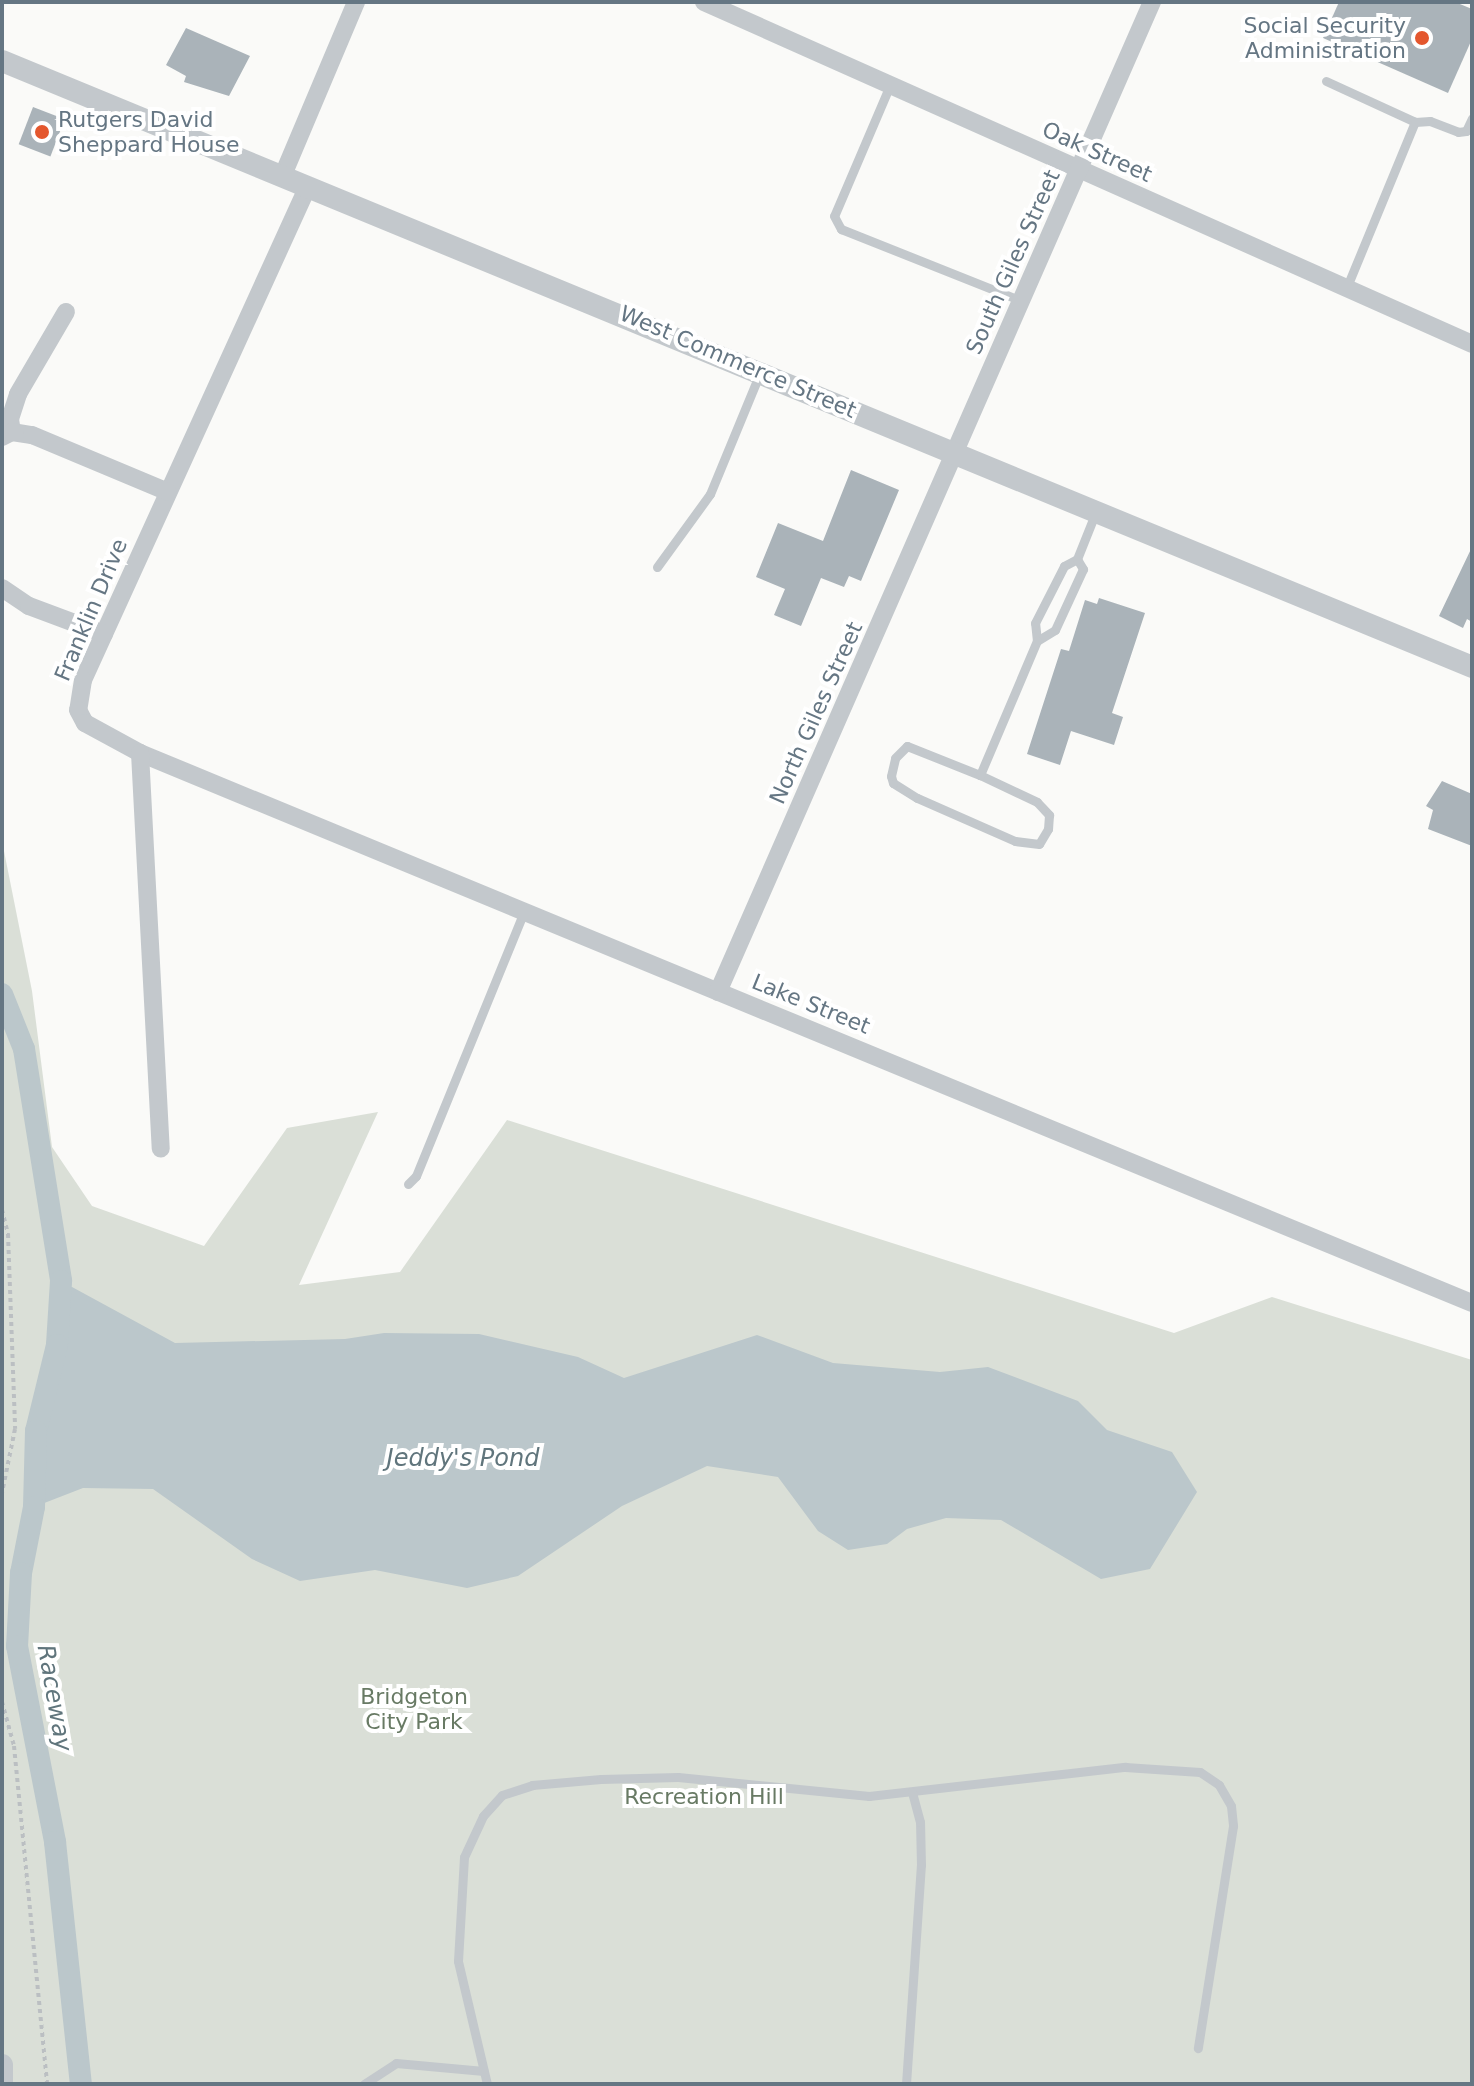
<!DOCTYPE html>
<html>
<head>
<meta charset="utf-8">
<style>
  body { margin:0 }
  #map { position:relative; width:1474px; height:2086px; overflow:hidden; background:#fafaf8; font-family:"DejaVu Sans",sans-serif }
  div>[style] { position:absolute }
  .green>* { inset:0; background:#dadfd7 }
  .water>* { inset:0; background:#bbc7cb }
  .canal>* { height:22px; margin:-11px; padding:0 11px; transform-origin:11px; border-radius:11px; background:#bbc7cb }
  .building>* { inset:0; background:#aab3b9; transform-origin:0 0 }
  .path>* { height:4px; margin-top:-2px; transform-origin:0; background:repeating-linear-gradient(90deg,#bbbfc2 0 4px,transparent 0 8px) }
  .service>* { height:9px; margin:-4.5px; padding:0 4.5px; transform-origin:4.5px; border-radius:4.5px; background:#c3c8cc }
  .minor>* { height:18px; margin:-9px; padding:0 9px; transform-origin:9px; border-radius:9px; background:#c3c8cc }
  .tertiary>* { height:22px; margin:-11px; padding:0 11px; transform-origin:11px; border-radius:11px; background:#c3c8cc }
  .dots>* { width:22px; height:22px; translate:-50% -50%; box-sizing:border-box; border:4px solid #fff; border-radius:50% }
  span { translate:-50% -50%; white-space:nowrap; text-align:center; line-height:1.15; -webkit-text-stroke:8px #fff; paint-order:stroke }
  .poi-label { font-size:22px; color:#657683 }
  .right { translate:-100% -50%; text-align:right }
  .left { translate:0 -50%; text-align:left }
  .street-label { font-size:22px; color:#657683 }
  .park-label { font-size:22px; color:#687a64 }
  .water-label { font-size:24px; color:#60757c; font-style:italic }
  .frame { position:absolute; inset:0; border:4px solid #657683; pointer-events:none }
</style>
</head>
<body>
<div id="map">
  <div class="green">
    <div style="clip-path:polygon(2px 841px,32px 991px,52px 1147px,92px 1206px,204px 1246px,287px 1128px,378px 1112px,299px 1285px,400px 1272px,507px 1120px,1174px 1333px,1272px 1297px,1472px 1360px,1472px 2084px,2px 2084px)"></div>
  </div>
  <div class="water">
    <div style="clip-path:polygon(61px 1281px,175px 1343px,345px 1339px,384px 1333px,479px 1334px,578px 1357px,624px 1378px,757px 1335px,833px 1363px,940px 1372px,988px 1367px,1078px 1401px,1107px 1430px,1172px 1452px,1197px 1492px,1150px 1569px,1101px 1579px,1001px 1520px,946px 1518px,907px 1529px,887px 1544px,848px 1550px,818px 1531px,778px 1477px,707px 1466px,622px 1506px,518px 1576px,467px 1588px,375px 1570px,300px 1581px,252px 1559px,153px 1489px,83px 1488px,34px 1507px,36px 1431px,57px 1345px)"></div>
  </div>
  <div class="canal">
    <div style="left:2px;top:994px;width:59px;rotate:68.2deg"></div>
    <div style="left:24px;top:1049px;width:235px;rotate:80.9deg"></div>
    <div style="left:61px;top:1281px;width:64px;rotate:93.6deg"></div>
    <div style="left:57px;top:1345px;width:89px;rotate:103.7deg"></div>
    <div style="left:36px;top:1431px;width:76px;rotate:91.5deg"></div>
    <div style="left:34px;top:1507px;width:67px;rotate:101.1deg"></div>
    <div style="left:21px;top:1573px;width:73px;rotate:93.1deg"></div>
    <div style="left:17px;top:1646px;width:200px;rotate:79deg"></div>
    <div style="left:55px;top:1842px;width:243px;rotate:83.9deg"></div>
  </div>
  <div class="building">
    <div style="clip-path:polygon(1339px 2px,1455px 2px,1472px 9px,1472px 39px,1448px 93px,1323px 38px)"></div>
    <div style="clip-path:polygon(186px 28px,250px 56px,229px 96px,184px 82px,186px 76px,166px 65px)"></div>
    <div style="left:33px;top:107px;width:34px;height:40px;rotate:21deg"></div>
    <div style="clip-path:polygon(851px 470px,899px 490px,861px 581px,849px 576px,844px 587px,821px 578px,801px 626px,774px 615px,785px 589px,756px 577px,778px 523px,823px 541px)"></div>
    <div style="clip-path:polygon(1472px 547px,1472px 622px,1467px 619px,1463px 628px,1439px 616px)"></div>
    <div style="clip-path:polygon(1099px 598px,1145px 613px,1112px 713px,1123px 717px,1114px 745px,1071px 731px,1060px 765px,1027px 754px,1061px 649px,1069px 651px,1085px 600px,1097px 604px)"></div>
    <div style="clip-path:polygon(1442px 781px,1472px 794px,1472px 846px,1428px 829px,1433px 810px,1426px 806px)"></div>
  </div>
  <div class="path">
    <div style="left:2px;top:1210px;width:25px;rotate:76deg"></div>
    <div style="left:8px;top:1234px;width:195px;rotate:87.9deg"></div>
    <div style="left:15px;top:1429px;width:65px;rotate:101.5deg"></div>
    <div style="left:2px;top:1702px;width:46px;rotate:74.7deg"></div>
    <div style="left:14px;top:1746px;width:340px;rotate:84.4deg"></div>
  </div>
  <div class="service">
    <div style="left:1326px;top:81px;width:98px;rotate:24.7deg"></div>
    <div style="left:890px;top:85px;width:142px;rotate:113.1deg"></div>
    <div style="left:834px;top:216px;width:15px;rotate:62deg"></div>
    <div style="left:841px;top:229px;width:195px;rotate:21.7deg"></div>
    <div style="left:1346px;top:289px;width:181px;rotate:-67.6deg"></div>
    <div style="left:1415px;top:122px;width:15px;rotate:-4deg"></div>
    <div style="left:1430px;top:121px;width:30px;rotate:21deg"></div>
    <div style="left:1458px;top:132px;width:8px;rotate:-7deg"></div>
    <div style="left:1466px;top:131px;width:14px;rotate:-65deg"></div>
    <div style="left:1077px;top:559px;width:12px;rotate:59deg"></div>
    <div style="left:1083px;top:569px;width:67px;rotate:114.7deg"></div>
    <div style="left:1055px;top:630px;width:21px;rotate:149deg"></div>
    <div style="left:1037px;top:641px;width:18px;rotate:-96deg"></div>
    <div style="left:1035px;top:623px;width:64px;rotate:-63deg"></div>
    <div style="left:1064px;top:566px;width:15px;rotate:-28deg"></div>
    <div style="left:1077px;top:559px;width:48px;rotate:-68.2deg"></div>
    <div style="left:657px;top:567px;width:90px;rotate:-54deg"></div>
    <div style="left:710px;top:494px;width:129px;rotate:-67.6deg"></div>
    <div style="left:980px;top:775px;width:63px;rotate:25.3deg"></div>
    <div style="left:1037px;top:802px;width:18px;rotate:47deg"></div>
    <div style="left:1049px;top:815px;width:14px;rotate:94deg"></div>
    <div style="left:1048px;top:829px;width:17px;rotate:121deg"></div>
    <div style="left:1039px;top:844px;width:24px;rotate:-173deg"></div>
    <div style="left:1015px;top:841px;width:107px;rotate:-156.3deg"></div>
    <div style="left:917px;top:798px;width:28px;rotate:-148deg"></div>
    <div style="left:893px;top:783px;width:7px;rotate:-106deg"></div>
    <div style="left:891px;top:776px;width:18px;rotate:-77deg"></div>
    <div style="left:895px;top:758px;width:17px;rotate:-45deg"></div>
    <div style="left:907px;top:746px;width:79px;rotate:21.7deg"></div>
    <div style="left:980px;top:775px;width:146px;rotate:-67deg"></div>
    <div style="left:408px;top:1184px;width:11px;rotate:-45deg"></div>
    <div style="left:416px;top:1176px;width:286px;rotate:-67.8deg"></div>
    <div style="left:364px;top:2084px;width:38px;rotate:-33deg"></div>
    <div style="left:396px;top:2063px;width:88px;rotate:5.2deg"></div>
    <div style="left:487px;top:2084px;width:126px;rotate:-103.3deg"></div>
    <div style="left:458px;top:1961px;width:104px;rotate:-86.7deg"></div>
    <div style="left:464px;top:1857px;width:45px;rotate:-65.1deg"></div>
    <div style="left:483px;top:1816px;width:28px;rotate:-48deg"></div>
    <div style="left:502px;top:1795px;width:32px;rotate:-18deg"></div>
    <div style="left:532px;top:1785px;width:69px;rotate:-5deg"></div>
    <div style="left:601px;top:1779px;width:77px;rotate:-1.5deg"></div>
    <div style="left:678px;top:1777px;width:192px;rotate:5.7deg"></div>
    <div style="left:869px;top:1796px;width:258px;rotate:-6.5deg"></div>
    <div style="left:1125px;top:1767px;width:75px;rotate:3.8deg"></div>
    <div style="left:1200px;top:1772px;width:23px;rotate:34deg"></div>
    <div style="left:1219px;top:1785px;width:24px;rotate:60deg"></div>
    <div style="left:1231px;top:1806px;width:20px;rotate:84deg"></div>
    <div style="left:1233px;top:1826px;width:225px;rotate:99deg"></div>
    <div style="left:906px;top:2084px;width:220px;rotate:-86.1deg"></div>
    <div style="left:921px;top:1865px;width:43px;rotate:-91.3deg"></div>
    <div style="left:920px;top:1822px;width:31px;rotate:-105deg"></div>
  </div>
  <div class="minor">
    <div style="left:704px;top:2px;width:841px;rotate:24deg"></div>
    <div style="left:283px;top:175px;width:188px;rotate:-67.1deg"></div>
    <div style="left:308px;top:186px;width:543px;rotate:114.49deg"></div>
    <div style="left:83px;top:680px;width:30px;rotate:99deg"></div>
    <div style="left:78px;top:710px;width:15px;rotate:62deg"></div>
    <div style="left:85px;top:723px;width:63px;rotate:28.6deg"></div>
    <div style="left:140px;top:753px;width:1441px;rotate:22.44deg"></div>
    <div style="left:12px;top:432px;width:13px;rotate:-99deg"></div>
    <div style="left:10px;top:419px;width:26px;rotate:-72deg"></div>
    <div style="left:18px;top:394px;width:95px;rotate:-59.7deg"></div>
    <div style="left:2px;top:437px;width:11px;rotate:-27deg"></div>
    <div style="left:12px;top:432px;width:20px;rotate:9deg"></div>
    <div style="left:32px;top:435px;width:147px;rotate:22.7deg"></div>
    <div style="left:2px;top:588px;width:32px;rotate:34deg"></div>
    <div style="left:29px;top:606px;width:80px;rotate:20.5deg"></div>
    <div style="left:140px;top:753px;width:396px;rotate:87deg"></div>
    <div style="left:718px;top:992px;width:1081px;rotate:-66.33deg"></div>
  </div>
  <div class="tertiary">
    <div style="left:2px;top:61px;width:1590px;rotate:22.4deg"></div>
    <div style="left:2px;top:2065px;width:19px;rotate:90deg"></div>
  </div>
  <div class="dots">
    <div style="left:1422px;top:38px;background:#e4572e"></div>
    <div style="left:42px;top:132px;background:#e4572e"></div>
  </div>
  <div class="poi-label">
    <span class="right" style="left:1406px;top:38px">Social Security<br>Administration</span>
    <span class="left" style="left:58px;top:132px">Rutgers David<br>Sheppard House</span>
  </div>
  <div class="street-label">
    <span style="left:1097px;top:152px;rotate:24deg">Oak Street</span>
    <span style="left:1013px;top:262px;rotate:-66deg">South Giles Street</span>
    <span style="left:738px;top:362px;rotate:23deg">West Commerce Street</span>
    <span style="left:91px;top:610px;rotate:-67deg">Franklin Drive</span>
    <span style="left:816px;top:713px;rotate:-66deg">North Giles Street</span>
    <span style="left:811px;top:1004px;rotate:22deg">Lake Street</span>
  </div>
  <div class="park-label">
    <span style="left:414px;top:1709px">Bridgeton<br>City Park</span>
    <span style="left:704px;top:1797px">Recreation Hill</span>
  </div>
  <div class="water-label">
    <span style="left:463px;top:1459px">Jeddy's Pond</span>
    <span style="left:54px;top:1698px;rotate:80deg">Raceway</span>
  </div>
  <div class="frame"></div>
</div>
</body>
</html>
